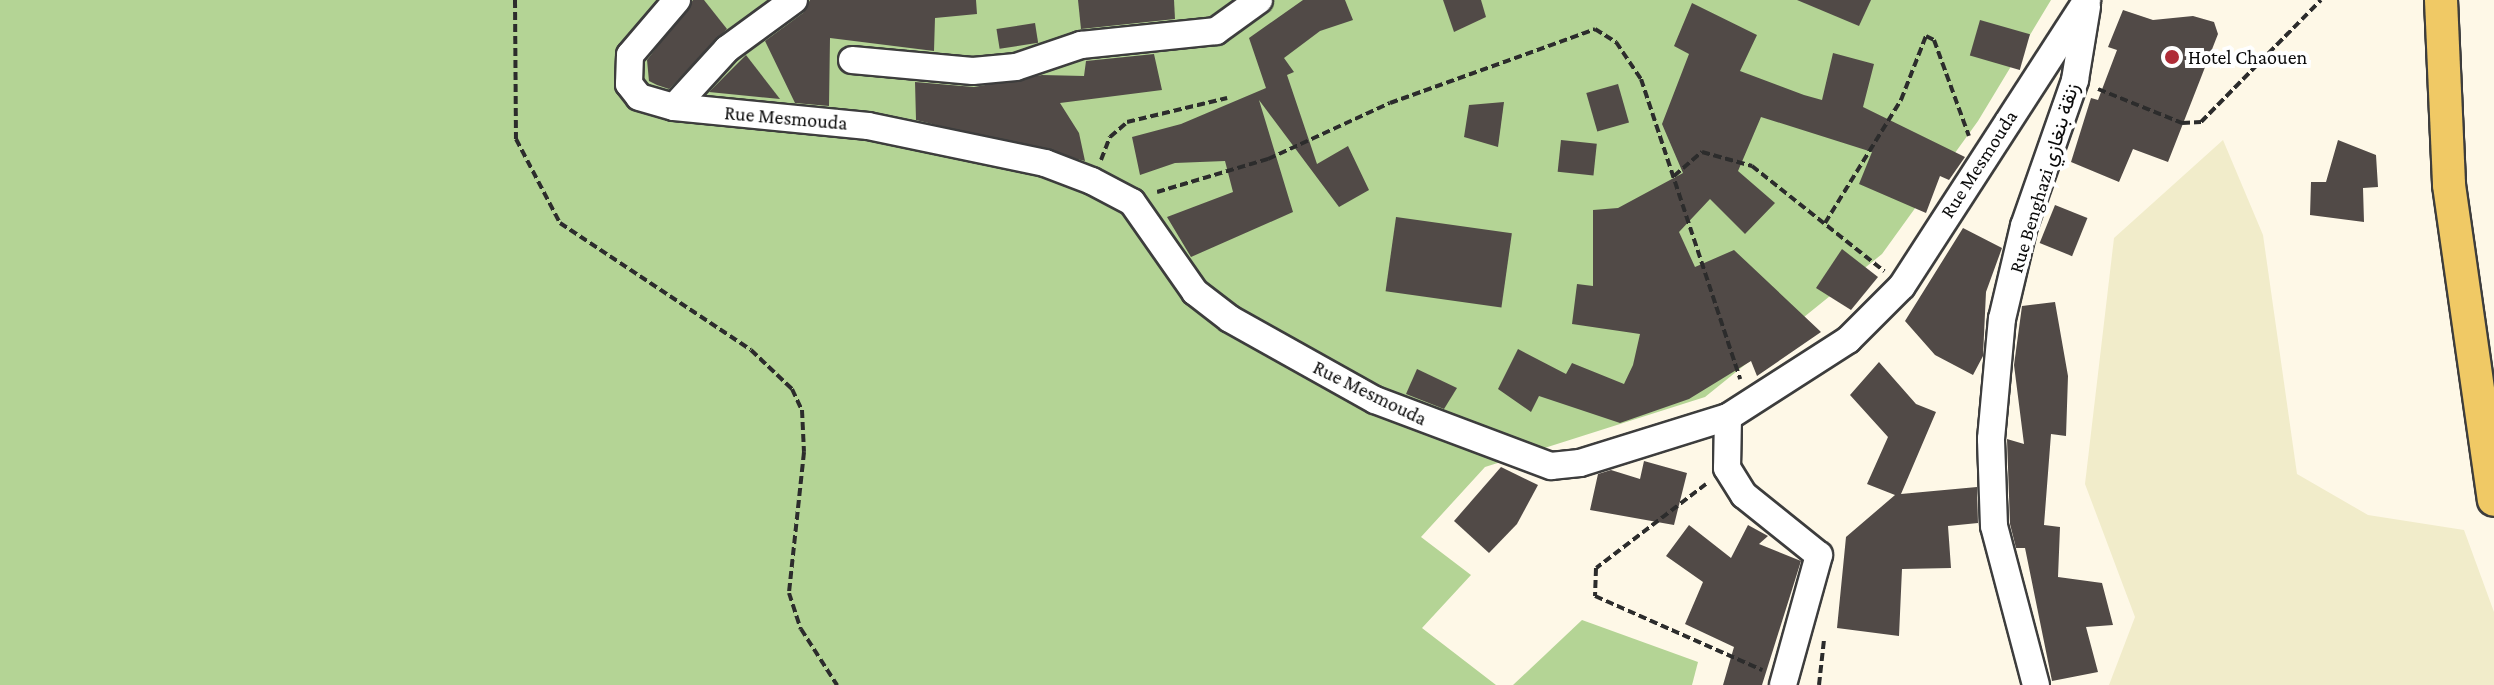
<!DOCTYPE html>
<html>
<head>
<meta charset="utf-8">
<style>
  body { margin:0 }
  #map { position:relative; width:2494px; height:685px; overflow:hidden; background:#fef8e7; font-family:"Crimson Pro",Vazirmatn,serif }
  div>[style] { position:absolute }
  .farmland>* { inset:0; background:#f1ecca }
  .forest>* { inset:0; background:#b4d495 }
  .building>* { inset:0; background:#514a47; transform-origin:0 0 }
  .path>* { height:4px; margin-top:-2px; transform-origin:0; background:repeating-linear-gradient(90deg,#2c2c2c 0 8px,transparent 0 12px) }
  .roads { filter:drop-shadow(2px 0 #3d3d3d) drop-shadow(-2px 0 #3d3d3d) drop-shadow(0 2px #3d3d3d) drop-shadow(0 -2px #3d3d3d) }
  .minor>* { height:26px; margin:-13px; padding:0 13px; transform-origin:13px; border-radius:13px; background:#fff }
  .major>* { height:32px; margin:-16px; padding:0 16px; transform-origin:16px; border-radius:16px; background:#f0c965 }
  .dots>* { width:22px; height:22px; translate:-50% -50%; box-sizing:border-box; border:4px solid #fff; border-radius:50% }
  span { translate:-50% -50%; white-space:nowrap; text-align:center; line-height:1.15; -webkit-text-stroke:8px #fff; paint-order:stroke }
  .poi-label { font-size:20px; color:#0a0a0a }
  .left { translate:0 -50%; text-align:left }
  .street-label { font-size:20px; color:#0a0a0a }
</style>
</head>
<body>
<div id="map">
  <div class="farmland">
    <div style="clip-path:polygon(2223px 140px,2263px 235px,2297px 474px,2368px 515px,2464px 530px,2494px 612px,2494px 685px,2109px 685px,2135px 617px,2085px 484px,2114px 238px)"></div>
  </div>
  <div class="forest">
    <div style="clip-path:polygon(0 0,2051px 0,1978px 121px,1882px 254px,1705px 397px,1485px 467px,1421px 537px,1471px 575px,1422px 628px,1496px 685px,0 685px)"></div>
    <div style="clip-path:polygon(1582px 620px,1698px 662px,1692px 685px,1513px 685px)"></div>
  </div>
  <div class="building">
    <div style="clip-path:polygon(693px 0,704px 0,727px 29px,669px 89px,657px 85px,649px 81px,647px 60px)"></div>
    <div style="clip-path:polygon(810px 0,976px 0,977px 14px,935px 18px,934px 51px,830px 38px,829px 106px,795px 103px,765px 41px,803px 13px)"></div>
    <div style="clip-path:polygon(1078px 0,1174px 0,1175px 19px,1081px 29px)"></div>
    <div style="clip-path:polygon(1303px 0,1345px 0,1353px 20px,1320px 31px,1284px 58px,1294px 72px,1287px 75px,1317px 164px,1348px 146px,1369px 190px,1339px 207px,1259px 100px,1293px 212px,1191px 257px,1167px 217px,1233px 192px,1225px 161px,1175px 163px,1140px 175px,1132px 137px,1181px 124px,1266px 88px,1249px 38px)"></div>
    <div style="clip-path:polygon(1443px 0,1481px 0,1486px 17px,1454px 32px)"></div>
    <div style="clip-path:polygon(1797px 0,1871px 0,1859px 26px)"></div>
    <div style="clip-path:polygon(1692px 3px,1757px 35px,1740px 71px,1804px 95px,1822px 100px,1833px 53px,1874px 64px,1863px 107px,1965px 157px,1949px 180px,1940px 176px,1926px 213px,1859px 184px,1872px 152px,1761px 117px,1738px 171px,1775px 203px,1745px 234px,1710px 199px,1679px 232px,1695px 267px,1734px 250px,1821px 332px,1757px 376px,1751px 361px,1689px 399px,1620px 423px,1539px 396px,1531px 412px,1498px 389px,1518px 349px,1566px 374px,1572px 363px,1624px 384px,1633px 365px,1640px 334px,1572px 324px,1577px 284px,1593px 286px,1593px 210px,1618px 208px,1683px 173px,1662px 124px,1689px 54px,1674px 46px)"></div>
    <div style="clip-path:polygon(2123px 10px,2153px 20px,2193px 16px,2214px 22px,2218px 34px,2168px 162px,2133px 149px,2119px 182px,2071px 162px,2091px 98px,2098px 100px,2117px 50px,2108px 47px)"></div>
    <div style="left:1980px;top:20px;width:52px;height:37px;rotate:16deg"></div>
    <div style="left:1035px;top:23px;width:20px;height:39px;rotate:81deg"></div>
    <div style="clip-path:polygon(1154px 54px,1162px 90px,1060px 103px,1079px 133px,1085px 161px,916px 120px,915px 82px,974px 87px,1042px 75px,1084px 76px,1086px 61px)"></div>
    <div style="clip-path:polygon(746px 55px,780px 99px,709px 92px)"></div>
    <div style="left:1618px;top:84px;width:40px;height:33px;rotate:74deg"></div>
    <div style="clip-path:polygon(1504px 102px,1498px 147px,1464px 137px,1469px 105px)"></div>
    <div style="left:1561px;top:140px;width:36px;height:32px;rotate:6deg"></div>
    <div style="clip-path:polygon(2338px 140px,2376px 155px,2378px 187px,2363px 188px,2364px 222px,2310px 215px,2311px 182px,2326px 182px)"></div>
    <div style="left:2055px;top:205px;width:35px;height:41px;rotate:22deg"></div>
    <div style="left:1396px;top:217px;width:117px;height:75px;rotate:8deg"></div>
    <div style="clip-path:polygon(1963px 228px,2002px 248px,1986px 292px,1983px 356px,1973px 375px,1935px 355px,1905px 321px)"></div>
    <div style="clip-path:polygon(1842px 249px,1878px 277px,1851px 310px,1816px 288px)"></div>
    <div style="clip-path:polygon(2055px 302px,2068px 376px,2066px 436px,2051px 434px,2044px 525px,2060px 527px,2058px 577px,2102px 583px,2113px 625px,2086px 627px,2098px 672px,2052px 681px,2025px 548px,2016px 548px,2010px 524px,2007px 439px,2024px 444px,2014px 365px,2022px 306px)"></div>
    <div style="clip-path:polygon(1879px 362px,1916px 404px,1936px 412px,1901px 494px,1977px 487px,1978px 523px,1948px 526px,1951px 568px,1902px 569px,1899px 636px,1837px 628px,1846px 537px,1895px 495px,1867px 484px,1888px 437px,1850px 395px)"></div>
    <div style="clip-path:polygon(1417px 369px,1457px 388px,1444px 409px,1406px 394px)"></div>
    <div style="clip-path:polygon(1644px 461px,1687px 473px,1674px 525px,1590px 510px,1598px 474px,1611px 470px,1640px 479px)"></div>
    <div style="clip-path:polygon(1501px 467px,1538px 485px,1517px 524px,1489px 553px,1454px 521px)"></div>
    <div style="clip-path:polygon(1689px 525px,1731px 558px,1748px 525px,1768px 536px,1759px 544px,1801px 561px,1762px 685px,1723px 685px,1734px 647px,1685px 624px,1703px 582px,1666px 556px)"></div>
  </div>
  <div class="path">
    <div style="left:515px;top:0;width:139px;rotate:89.6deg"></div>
    <div style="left:516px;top:139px;width:95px;rotate:62.4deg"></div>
    <div style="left:560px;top:223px;width:229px;rotate:33.6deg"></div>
    <div style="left:751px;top:350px;width:57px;rotate:43.6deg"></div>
    <div style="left:792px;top:389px;width:23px;rotate:65deg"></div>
    <div style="left:802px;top:410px;width:42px;rotate:87.3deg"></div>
    <div style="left:804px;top:452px;width:142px;rotate:96.1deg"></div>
    <div style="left:789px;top:593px;width:38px;rotate:72deg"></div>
    <div style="left:801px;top:629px;width:67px;rotate:57.3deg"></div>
    <div style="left:2098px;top:89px;width:91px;rotate:22deg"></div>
    <div style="left:2182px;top:123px;width:19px;rotate:-3deg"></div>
    <div style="left:2201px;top:122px;width:171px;rotate:-45.5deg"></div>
    <div style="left:1101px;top:160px;width:25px;rotate:-69deg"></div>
    <div style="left:1110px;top:137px;width:23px;rotate:-41deg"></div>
    <div style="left:1127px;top:122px;width:103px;rotate:-13.5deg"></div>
    <div style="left:1674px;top:176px;width:37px;rotate:-41deg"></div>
    <div style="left:1702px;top:152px;width:52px;rotate:15.6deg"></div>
    <div style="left:1752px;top:166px;width:169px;rotate:38.5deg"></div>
    <div style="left:1157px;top:192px;width:116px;rotate:-16.6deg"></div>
    <div style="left:1268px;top:159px;width:134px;rotate:-24.7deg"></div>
    <div style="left:1390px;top:103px;width:218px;rotate:-19.8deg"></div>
    <div style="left:1595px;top:29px;width:25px;rotate:32deg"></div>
    <div style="left:1616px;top:42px;width:45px;rotate:56deg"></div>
    <div style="left:1641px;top:79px;width:316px;rotate:71.7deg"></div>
    <div style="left:1825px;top:223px;width:145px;rotate:-58.3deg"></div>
    <div style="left:1901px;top:100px;width:69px;rotate:-68.7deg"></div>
    <div style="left:1926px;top:36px;width:9px;rotate:27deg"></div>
    <div style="left:1934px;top:40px;width:102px;rotate:70deg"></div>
    <div style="left:1706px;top:484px;width:138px;rotate:142.6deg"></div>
    <div style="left:1596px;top:568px;width:28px;rotate:92deg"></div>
    <div style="left:1595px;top:596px;width:183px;rotate:23.9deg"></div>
    <div style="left:1819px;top:685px;width:45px;rotate:-83.7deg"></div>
  </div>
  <div class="roads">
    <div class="minor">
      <div style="left:677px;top:0;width:72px;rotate:130.5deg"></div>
      <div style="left:630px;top:55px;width:29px;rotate:92deg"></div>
      <div style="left:629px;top:84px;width:16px;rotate:52deg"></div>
      <div style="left:639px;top:97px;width:36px;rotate:16deg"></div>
      <div style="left:674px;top:107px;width:195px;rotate:5.6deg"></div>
      <div style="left:868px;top:126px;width:181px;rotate:11.8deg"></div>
      <div style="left:1045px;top:163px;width:50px;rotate:21deg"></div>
      <div style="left:1092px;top:181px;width:45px;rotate:27.7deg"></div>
      <div style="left:1132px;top:202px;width:110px;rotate:55deg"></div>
      <div style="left:1195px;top:292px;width:44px;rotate:37.6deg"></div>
      <div style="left:1230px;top:319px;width:166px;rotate:29.2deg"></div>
      <div style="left:1375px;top:400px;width:188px;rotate:20.6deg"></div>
      <div style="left:1551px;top:466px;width:29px;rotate:-6deg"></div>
      <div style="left:1580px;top:463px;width:155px;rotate:-17.3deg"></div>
      <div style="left:1728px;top:417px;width:143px;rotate:-32.7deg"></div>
      <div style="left:1848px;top:340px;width:76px;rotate:-45deg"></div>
      <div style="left:1902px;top:286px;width:341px;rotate:-57.1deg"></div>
      <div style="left:852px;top:60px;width:121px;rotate:5.2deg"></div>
      <div style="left:973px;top:71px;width:43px;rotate:-5.3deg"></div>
      <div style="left:1016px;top:67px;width:69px;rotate:-18.7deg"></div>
      <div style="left:1081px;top:45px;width:136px;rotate:-5.9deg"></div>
      <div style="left:1216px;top:31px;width:53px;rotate:-35.8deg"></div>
      <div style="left:674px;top:107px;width:79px;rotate:-47.6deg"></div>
      <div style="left:727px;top:49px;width:83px;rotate:-36.2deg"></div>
      <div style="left:1728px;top:417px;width:51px;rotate:91.1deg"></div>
      <div style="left:1727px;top:468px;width:32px;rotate:58deg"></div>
      <div style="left:1744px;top:495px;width:96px;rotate:38.7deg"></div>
      <div style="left:1819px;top:555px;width:135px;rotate:105.5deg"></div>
      <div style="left:2036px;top:685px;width:164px;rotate:-104.8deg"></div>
      <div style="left:1994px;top:526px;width:87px;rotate:-92deg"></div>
      <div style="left:1991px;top:439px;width:121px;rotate:-84.8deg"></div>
      <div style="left:2002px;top:319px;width:96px;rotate:-76.7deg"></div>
      <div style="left:2024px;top:226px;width:155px;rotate:-70.7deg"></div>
      <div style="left:2075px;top:80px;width:74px;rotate:-80.7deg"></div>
    </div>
    <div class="major">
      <div style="left:2441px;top:0;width:185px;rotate:87.5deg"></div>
      <div style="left:2449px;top:185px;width:318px;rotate:81.9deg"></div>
    </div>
  </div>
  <div class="dots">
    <div style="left:2172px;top:57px;background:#af2c37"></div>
  </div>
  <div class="poi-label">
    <span class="left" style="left:2188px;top:57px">Hotel Chaouen</span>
  </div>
  <div class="street-label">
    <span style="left:786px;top:118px;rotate:5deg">Rue Mesmouda</span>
    <span style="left:1979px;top:164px;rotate:-57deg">Rue Mesmouda</span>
    <span style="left:2044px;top:178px;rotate:-73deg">Rue Benghazi زنقة بنغازي</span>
    <span style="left:1370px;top:393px;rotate:26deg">Rue Mesmouda</span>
  </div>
</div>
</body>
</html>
